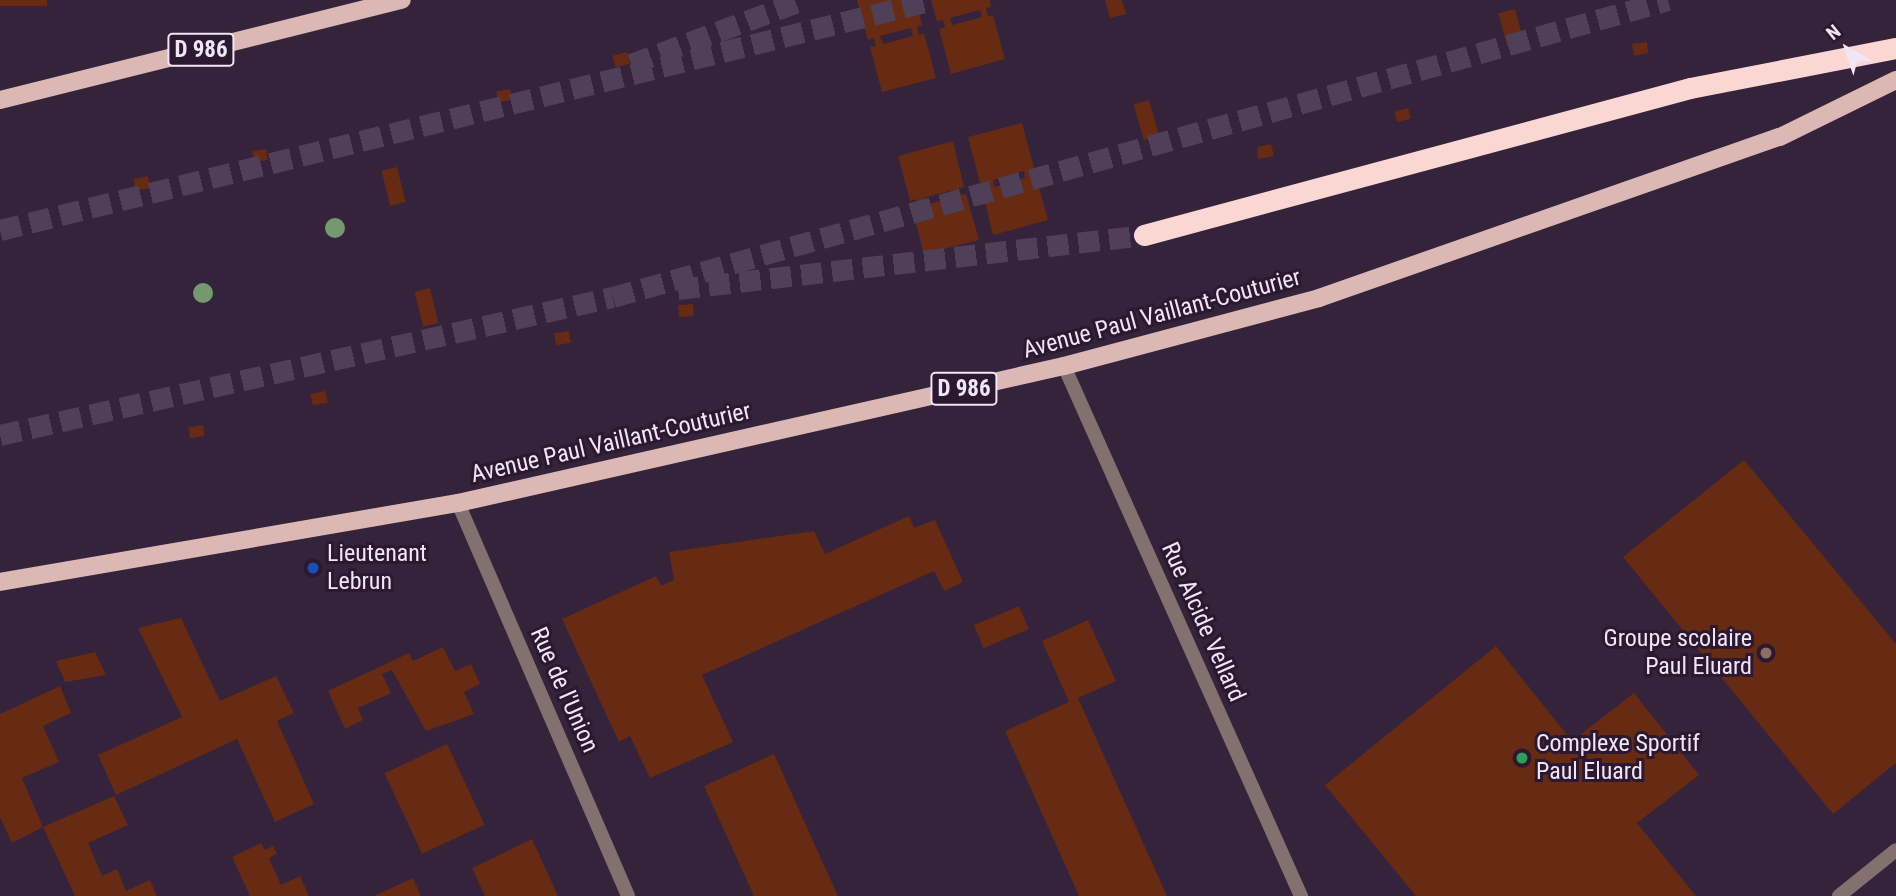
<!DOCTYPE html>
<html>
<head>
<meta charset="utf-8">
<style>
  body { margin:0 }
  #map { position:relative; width:1896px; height:896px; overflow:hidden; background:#34233b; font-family:"Roboto Condensed",sans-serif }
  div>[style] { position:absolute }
  .building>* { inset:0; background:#672a12; transform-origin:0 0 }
  .motorway-tunnel>* { height:21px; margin-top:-10.5px; transform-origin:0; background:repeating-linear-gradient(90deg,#504057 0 21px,transparent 0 31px) }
  .minor>* { height:14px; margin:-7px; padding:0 7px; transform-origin:7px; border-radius:7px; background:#837170 }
  .primary>* { height:18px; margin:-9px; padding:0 9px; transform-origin:9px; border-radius:9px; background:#dcb8b4 }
  .motorway>* { height:21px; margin:-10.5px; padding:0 10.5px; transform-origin:10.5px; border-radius:10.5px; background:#fad7d3 }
  .trees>* { width:20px; height:20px; margin:-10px; border-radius:50%; background:#75996e }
  .dots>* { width:19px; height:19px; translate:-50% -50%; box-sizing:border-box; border:4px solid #2a1931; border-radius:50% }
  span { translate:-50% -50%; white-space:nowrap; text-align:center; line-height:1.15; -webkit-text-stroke:6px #2a1931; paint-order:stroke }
  .shield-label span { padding:2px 5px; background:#2a1931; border:2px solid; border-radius:5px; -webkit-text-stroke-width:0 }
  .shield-label { font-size:23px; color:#f1e6f6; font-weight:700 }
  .street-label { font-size:24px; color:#f1e6f6 }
  .poi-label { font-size:24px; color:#f1e6f6 }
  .left { translate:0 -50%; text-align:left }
  .right { translate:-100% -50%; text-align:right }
  .north { position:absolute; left:1812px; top:14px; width:70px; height:70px; -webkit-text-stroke:5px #2a1931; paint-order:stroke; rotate:321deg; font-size:19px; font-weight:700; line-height:28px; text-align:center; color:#f1e6f6 }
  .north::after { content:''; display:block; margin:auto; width:24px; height:32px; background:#f1e6f6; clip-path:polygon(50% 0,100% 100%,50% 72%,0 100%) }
</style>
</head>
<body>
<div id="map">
  <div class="building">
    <div style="left:0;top:0;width:47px;height:6px"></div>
    <div style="clip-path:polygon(evenodd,857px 0,916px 0,922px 25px,917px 27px,919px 35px,924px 33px,936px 78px,882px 92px,870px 47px,876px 46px,874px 38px,868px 40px,857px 0,911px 28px,913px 36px,883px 44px,880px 36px,911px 28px)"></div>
    <div style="clip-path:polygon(evenodd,931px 0,990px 0,991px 7px,986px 8px,988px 16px,993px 15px,1005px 59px,951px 74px,939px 29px,945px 27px,943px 20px,937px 22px,931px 0,980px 10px,982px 17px,952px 25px,950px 18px,980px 10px)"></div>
    <div style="clip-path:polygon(1105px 0,1122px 0,1126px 14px,1110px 18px)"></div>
    <div style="left:1515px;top:9px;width:35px;height:17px;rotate:75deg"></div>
    <div style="clip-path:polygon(1647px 42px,1648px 53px,1634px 56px,1632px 44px)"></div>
    <div style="left:627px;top:52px;width:12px;height:15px;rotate:76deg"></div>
    <div style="left:510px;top:89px;width:11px;height:14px;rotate:80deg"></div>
    <div style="left:1149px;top:100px;width:37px;height:16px;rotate:74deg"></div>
    <div style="left:1408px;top:108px;width:11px;height:14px;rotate:75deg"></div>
    <div style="clip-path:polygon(evenodd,1022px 123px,1034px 168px,1028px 170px,1031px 177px,1036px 176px,1048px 220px,993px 235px,982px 190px,988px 188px,986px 181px,980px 183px,968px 137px,1022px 123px,1024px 171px,1025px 178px,994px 187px,993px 180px,1024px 171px)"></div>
    <div style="clip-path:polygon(evenodd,953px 141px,964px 187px,959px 188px,961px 195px,966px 194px,979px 240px,924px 254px,912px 209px,918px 207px,916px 199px,910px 201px,898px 156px,953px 141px,953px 190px,956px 197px,925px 205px,923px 198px,953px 190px)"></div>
    <div style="clip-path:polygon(1271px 144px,1274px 156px,1258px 159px,1257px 147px)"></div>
    <div style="left:266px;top:149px;width:11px;height:14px;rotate:80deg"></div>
    <div style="left:397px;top:167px;width:36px;height:16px;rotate:76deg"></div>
    <div style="clip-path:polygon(148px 176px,151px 188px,135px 191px,134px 179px)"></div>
    <div style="left:430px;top:288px;width:36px;height:16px;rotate:76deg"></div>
    <div style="left:693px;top:304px;width:12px;height:15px;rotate:85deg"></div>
    <div style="left:569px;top:331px;width:12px;height:15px;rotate:81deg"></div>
    <div style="clip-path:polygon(325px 391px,328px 403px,313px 405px,310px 394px)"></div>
    <div style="left:203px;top:425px;width:11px;height:15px;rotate:80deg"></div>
    <div style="clip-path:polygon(1744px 460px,1896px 644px,1896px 763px,1833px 814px,1623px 557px)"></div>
    <div style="clip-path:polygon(909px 516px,914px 528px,935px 520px,963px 582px,944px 591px,934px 571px,702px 675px,733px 742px,650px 778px,630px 736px,619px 742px,562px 619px,656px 576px,661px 586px,674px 580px,669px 552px,814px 531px,825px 554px)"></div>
    <div style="left:1019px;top:606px;width:25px;height:49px;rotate:67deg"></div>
    <div style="clip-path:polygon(181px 618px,220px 701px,276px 676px,294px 713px,277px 721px,314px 804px,275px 822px,237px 739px,116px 795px,98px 755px,182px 717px,138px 628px)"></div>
    <div style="clip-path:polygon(1088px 620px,1116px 681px,1078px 698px,1167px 896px,1079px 896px,1005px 731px,1069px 702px,1042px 641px)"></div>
    <div style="clip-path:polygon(1496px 646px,1572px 741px,1634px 693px,1699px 775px,1637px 823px,1696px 896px,1416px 896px,1325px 785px)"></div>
    <div style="clip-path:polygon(443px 647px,455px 671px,471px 664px,480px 684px,464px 692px,474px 714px,426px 731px,392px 670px,382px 674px,391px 693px,358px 708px,363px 720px,345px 729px,328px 691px,409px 653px,413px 661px)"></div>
    <div style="clip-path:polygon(95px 652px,106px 675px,65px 682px,56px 661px)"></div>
    <div style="clip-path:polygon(60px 686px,71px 713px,43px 726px,59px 762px,22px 778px,43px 827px,12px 843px,0 817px,0 714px)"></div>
    <div style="left:447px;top:744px;width:89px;height:69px;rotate:65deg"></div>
    <div style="clip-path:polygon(774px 754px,804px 821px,838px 896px,754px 896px,704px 786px)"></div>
    <div style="clip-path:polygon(114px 796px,128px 825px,88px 843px,102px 876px,117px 869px,126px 891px,150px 880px,157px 896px,75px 896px,43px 827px)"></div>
    <div style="clip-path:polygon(532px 839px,558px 896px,485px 896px,472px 868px)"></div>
    <div style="clip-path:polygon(261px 843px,265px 850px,273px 846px,277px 854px,269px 858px,281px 885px,300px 876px,309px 896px,250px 896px,232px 857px)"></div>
    <div style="clip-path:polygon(413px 878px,421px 896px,374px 896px)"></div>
  </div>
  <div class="motorway-tunnel">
    <div style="left:631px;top:64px;width:184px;rotate:-20.4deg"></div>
    <div style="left:0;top:230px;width:961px;rotate:-13.85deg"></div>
    <div style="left:678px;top:289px;width:469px;rotate:-6.6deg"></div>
    <div style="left:0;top:435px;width:628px;rotate:-12.69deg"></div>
    <div style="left:613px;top:297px;width:1096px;rotate:-15.72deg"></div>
  </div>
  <div class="minor">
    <div style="left:1064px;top:366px;width:581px;rotate:65.91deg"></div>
    <div style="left:458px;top:503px;width:428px;rotate:66.6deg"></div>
    <div style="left:1839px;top:896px;width:73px;rotate:-38.9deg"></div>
  </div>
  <div class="primary">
    <div style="left:0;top:100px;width:414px;rotate:-14deg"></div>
    <div style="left:0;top:582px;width:465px;rotate:-9.8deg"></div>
    <div style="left:458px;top:503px;width:621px;rotate:-12.74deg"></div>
    <div style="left:1064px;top:366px;width:264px;rotate:-14.9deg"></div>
    <div style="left:1319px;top:298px;width:488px;rotate:-19.3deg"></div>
    <div style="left:1780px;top:137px;width:129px;rotate:-26.2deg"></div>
  </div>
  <div class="motorway">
    <div style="left:1144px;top:235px;width:565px;rotate:-15.07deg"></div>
    <div style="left:1690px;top:88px;width:210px;rotate:-11deg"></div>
  </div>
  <div class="trees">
    <div style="left:335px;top:228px"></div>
    <div style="left:203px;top:293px"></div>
  </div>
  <div class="dots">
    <div style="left:313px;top:568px;background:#1a4fb4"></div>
    <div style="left:1766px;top:653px;background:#8d6e63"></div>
    <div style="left:1522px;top:758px;background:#2e9e5b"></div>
  </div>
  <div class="shield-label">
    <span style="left:201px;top:50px">D 986</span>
    <span style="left:964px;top:389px">D 986</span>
  </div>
  <div class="street-label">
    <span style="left:1162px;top:314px;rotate:-15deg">Avenue Paul Vaillant-Couturier</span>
    <span style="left:611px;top:443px;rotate:-13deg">Avenue Paul Vaillant-Couturier</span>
    <span style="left:1203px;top:622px;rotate:66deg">Rue Alcide Vellard</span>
    <span style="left:564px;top:690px;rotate:66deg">Rue de l'Union</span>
  </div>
  <div class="poi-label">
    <span class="left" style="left:327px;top:568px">Lieutenant<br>Lebrun</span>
    <span class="right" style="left:1752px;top:653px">Groupe scolaire<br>Paul Eluard</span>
    <span class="left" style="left:1536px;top:758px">Complexe Sportif<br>Paul Eluard</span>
  </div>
  <div class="north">N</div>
</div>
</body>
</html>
